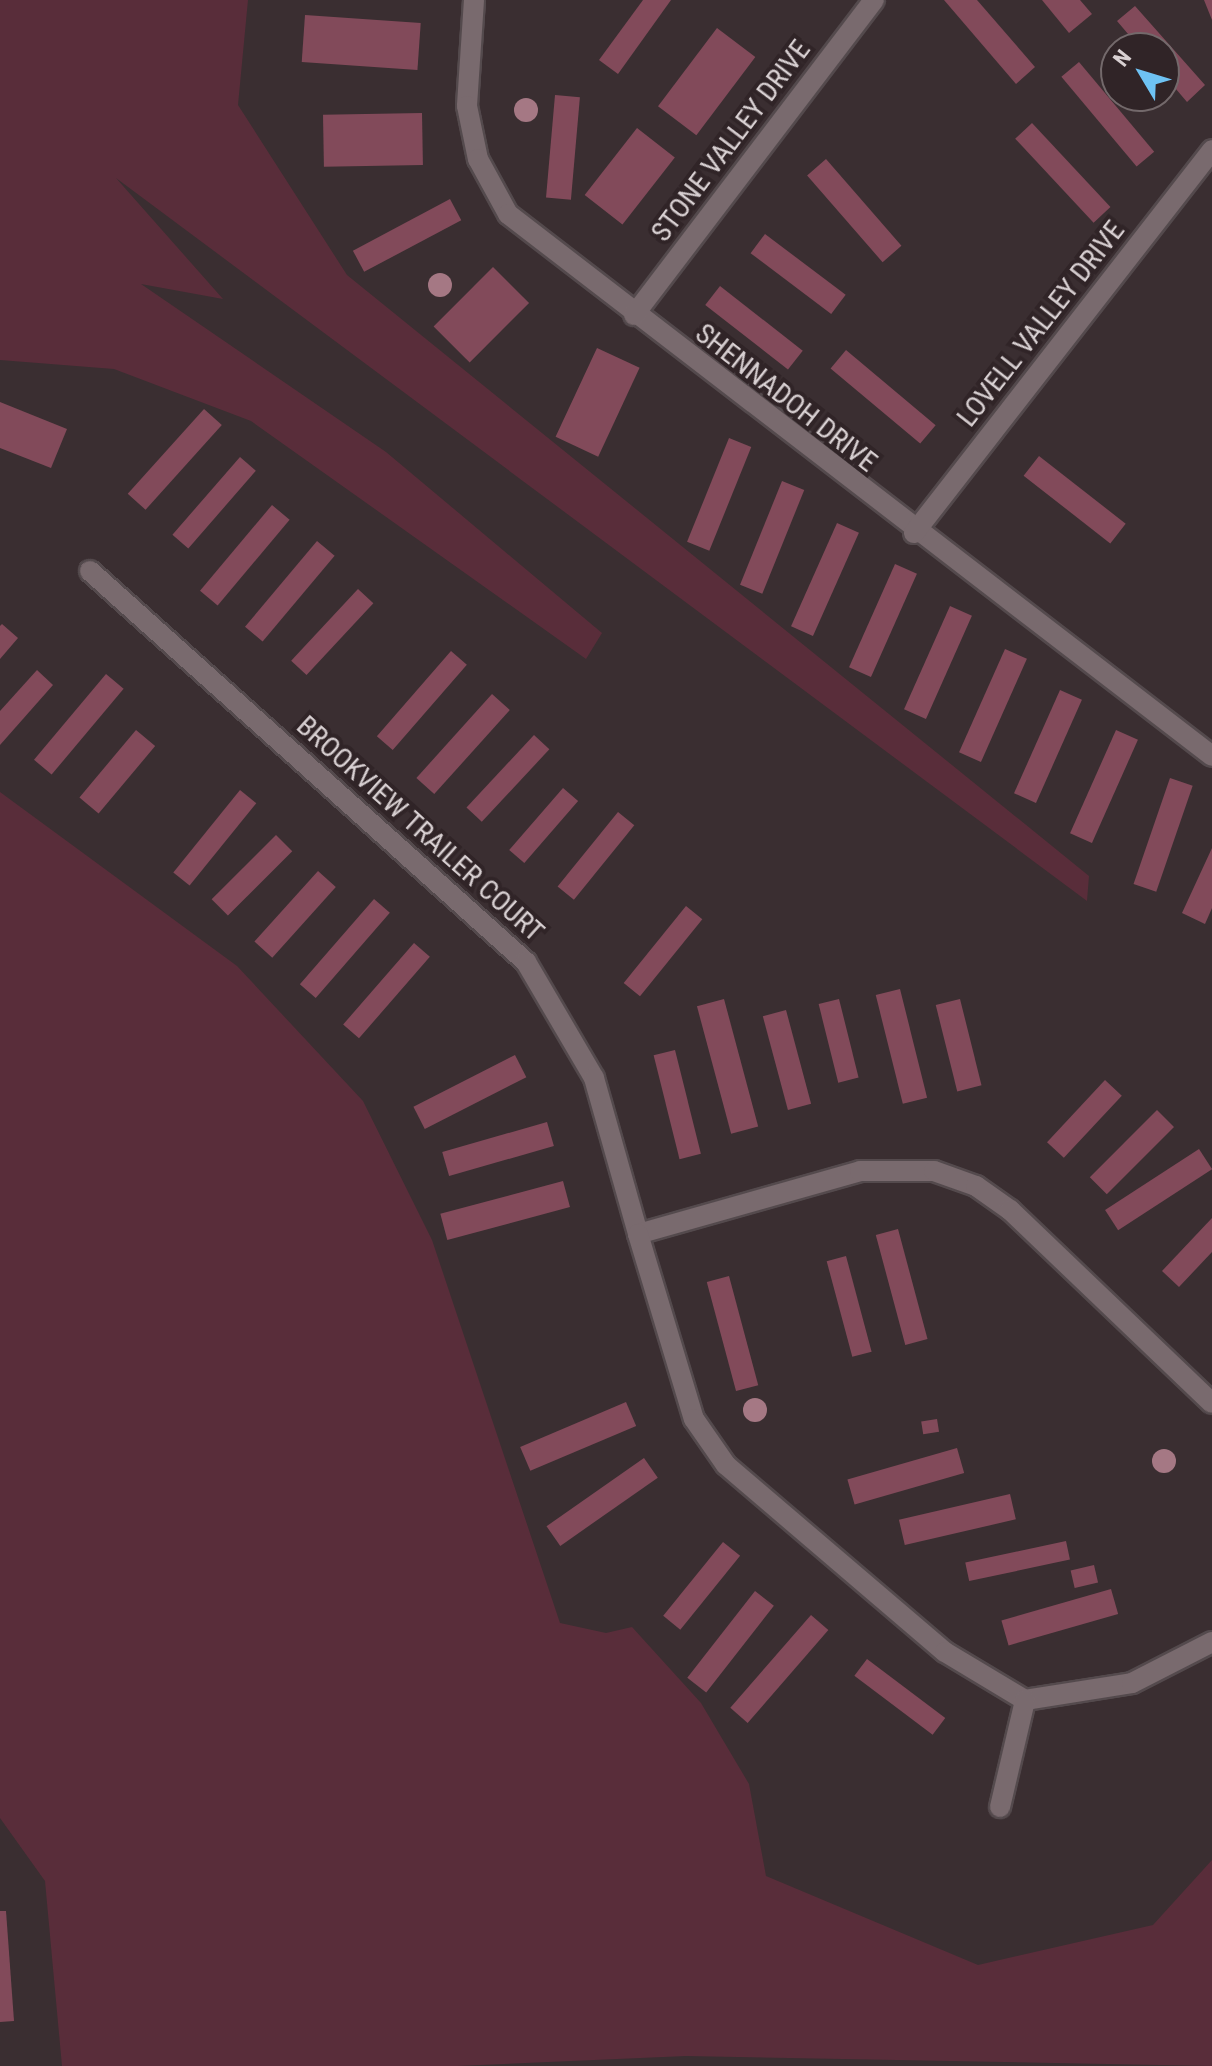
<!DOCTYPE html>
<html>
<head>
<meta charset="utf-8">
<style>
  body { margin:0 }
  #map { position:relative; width:1212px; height:2066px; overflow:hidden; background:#3a2e31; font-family:"Roboto Condensed",sans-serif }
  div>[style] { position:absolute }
  .green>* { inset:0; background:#592d3a }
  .building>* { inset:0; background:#824a5a; transform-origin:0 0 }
  .roads { filter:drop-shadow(2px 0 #544a4d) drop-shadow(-2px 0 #544a4d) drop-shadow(0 2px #544a4d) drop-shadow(0 -2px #544a4d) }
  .minor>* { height:20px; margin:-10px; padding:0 10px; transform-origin:10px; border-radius:10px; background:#796a6e }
  .trees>* { width:24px; height:24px; margin:-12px; border-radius:50%; background:#a57884 }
  span { translate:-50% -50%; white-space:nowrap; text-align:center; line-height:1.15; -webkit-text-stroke:8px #302427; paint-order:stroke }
  .street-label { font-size:28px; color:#d8d0d2 }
  .north { position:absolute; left:1100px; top:32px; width:80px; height:80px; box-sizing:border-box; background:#302427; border:2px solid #73696b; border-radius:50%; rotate:308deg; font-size:22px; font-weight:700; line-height:32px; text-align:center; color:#d8d0d2 }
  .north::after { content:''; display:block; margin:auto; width:28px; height:36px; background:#6ec2f3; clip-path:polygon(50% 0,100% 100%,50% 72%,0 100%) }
</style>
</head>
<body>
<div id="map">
  <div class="green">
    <div style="clip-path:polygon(0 0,248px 0,238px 105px,347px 275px,1089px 876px,1087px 901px,116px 178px,223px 299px,141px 284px,386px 452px,602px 633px,586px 659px,251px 421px,114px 369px,0 360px)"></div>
    <div style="clip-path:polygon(0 792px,237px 966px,363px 1101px,432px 1240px,560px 1623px,606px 1633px,632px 1627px,701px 1703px,749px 1784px,766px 1876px,978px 1965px,1153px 1925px,1212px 1860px,1212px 2066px,686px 2056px,457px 2066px,62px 2066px,45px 1881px,0 1818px)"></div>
  </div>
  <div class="building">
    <div style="clip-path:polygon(643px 0,671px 0,618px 74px,599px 60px)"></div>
    <div style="clip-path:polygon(944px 0,977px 0,1035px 67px,1016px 84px)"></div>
    <div style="clip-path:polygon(1042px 0,1080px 0,1092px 14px,1069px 33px)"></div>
    <div style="clip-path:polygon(1204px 0,1212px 0,1212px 20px)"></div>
    <div style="clip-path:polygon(1135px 6px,1205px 85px,1187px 102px,1164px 75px,1164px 48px,1140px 48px,1117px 21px)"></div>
    <div style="left:305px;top:15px;width:116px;height:47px;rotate:4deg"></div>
    <div style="left:717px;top:28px;width:48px;height:98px;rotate:37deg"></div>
    <div style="left:1079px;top:62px;width:117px;height:23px;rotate:50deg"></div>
    <div style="left:555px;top:95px;width:25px;height:103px;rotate:5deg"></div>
    <div style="left:422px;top:113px;width:52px;height:99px;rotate:89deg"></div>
    <div style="left:1032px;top:123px;width:115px;height:23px;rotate:47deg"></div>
    <div style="left:637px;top:128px;width:48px;height:85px;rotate:38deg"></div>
    <div style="left:826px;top:159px;width:115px;height:25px;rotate:49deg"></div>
    <div style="left:450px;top:199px;width:24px;height:110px;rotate:62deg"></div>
    <div style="left:765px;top:234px;width:101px;height:24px;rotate:37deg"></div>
    <div style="left:493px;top:267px;width:51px;height:84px;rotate:45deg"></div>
    <div style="left:720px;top:286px;width:105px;height:24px;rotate:38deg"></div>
    <div style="left:597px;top:348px;width:47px;height:98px;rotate:25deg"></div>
    <div style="left:846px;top:350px;width:117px;height:24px;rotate:40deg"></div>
    <div style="clip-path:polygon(0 402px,67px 429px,51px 468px,0 448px)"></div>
    <div style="left:204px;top:409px;width:24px;height:114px;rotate:42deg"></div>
    <div style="left:729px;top:438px;width:24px;height:112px;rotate:22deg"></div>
    <div style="left:1039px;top:456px;width:110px;height:25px;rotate:38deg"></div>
    <div style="left:240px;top:457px;width:21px;height:103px;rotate:41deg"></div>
    <div style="left:782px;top:481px;width:24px;height:112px;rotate:22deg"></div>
    <div style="left:272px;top:505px;width:23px;height:112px;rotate:40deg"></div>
    <div style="left:837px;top:523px;width:24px;height:113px;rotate:24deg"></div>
    <div style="left:317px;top:541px;width:23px;height:112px;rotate:40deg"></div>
    <div style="left:895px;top:564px;width:24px;height:113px;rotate:24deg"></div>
    <div style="left:358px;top:589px;width:21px;height:98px;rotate:43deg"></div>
    <div style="left:950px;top:606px;width:24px;height:113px;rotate:24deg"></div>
    <div style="clip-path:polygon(2px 624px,18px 638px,0 659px,0 626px)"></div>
    <div style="left:1005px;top:649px;width:24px;height:113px;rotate:24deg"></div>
    <div style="left:451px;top:651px;width:21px;height:113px;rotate:41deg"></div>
    <div style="clip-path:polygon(37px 670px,53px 685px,0 745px,0 711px)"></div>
    <div style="left:106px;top:674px;width:23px;height:112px;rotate:40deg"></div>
    <div style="left:1060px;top:690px;width:24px;height:113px;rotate:24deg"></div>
    <div style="left:492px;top:694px;width:24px;height:113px;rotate:42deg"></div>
    <div style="left:136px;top:730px;width:25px;height:88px;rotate:40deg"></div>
    <div style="left:1116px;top:730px;width:24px;height:113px;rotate:24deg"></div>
    <div style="left:534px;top:735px;width:21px;height:99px;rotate:43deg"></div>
    <div style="left:1170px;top:778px;width:24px;height:112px;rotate:19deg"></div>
    <div style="left:563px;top:788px;width:20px;height:82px;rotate:41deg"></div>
    <div style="left:240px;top:790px;width:21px;height:106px;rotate:39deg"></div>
    <div style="left:618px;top:812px;width:21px;height:96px;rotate:39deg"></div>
    <div style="left:276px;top:835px;width:23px;height:91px;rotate:45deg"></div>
    <div style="clip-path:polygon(1212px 848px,1212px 908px,1205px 924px,1182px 913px)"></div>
    <div style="left:318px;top:871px;width:24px;height:95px;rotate:42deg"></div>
    <div style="left:374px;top:899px;width:21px;height:113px;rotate:41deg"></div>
    <div style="left:686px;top:906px;width:21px;height:99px;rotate:39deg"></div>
    <div style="left:414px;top:943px;width:21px;height:108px;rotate:41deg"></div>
    <div style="left:900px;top:989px;width:112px;height:25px;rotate:76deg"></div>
    <div style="left:724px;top:999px;width:132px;height:28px;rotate:75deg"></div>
    <div style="left:839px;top:999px;width:81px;height:21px;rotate:76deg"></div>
    <div style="left:960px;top:999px;width:89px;height:25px;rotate:76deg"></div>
    <div style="left:786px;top:1010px;width:97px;height:24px;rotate:75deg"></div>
    <div style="left:675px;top:1050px;width:107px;height:22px;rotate:76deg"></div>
    <div style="left:515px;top:1055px;width:25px;height:114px;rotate:63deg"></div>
    <div style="left:1105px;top:1080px;width:23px;height:85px;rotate:43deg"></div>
    <div style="left:1157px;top:1110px;width:24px;height:95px;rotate:45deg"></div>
    <div style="left:547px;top:1122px;width:25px;height:109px;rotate:74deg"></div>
    <div style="left:1199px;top:1149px;width:24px;height:112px;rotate:57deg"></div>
    <div style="left:563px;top:1181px;width:27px;height:127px;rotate:75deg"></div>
    <div style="clip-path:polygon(1212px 1218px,1212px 1252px,1179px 1287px,1162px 1271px)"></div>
    <div style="left:898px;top:1229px;width:114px;height:23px;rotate:75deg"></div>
    <div style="left:846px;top:1256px;width:99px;height:20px;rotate:75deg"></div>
    <div style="left:729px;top:1276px;width:113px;height:23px;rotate:75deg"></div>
    <div style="left:626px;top:1402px;width:26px;height:115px;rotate:67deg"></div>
    <div style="left:937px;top:1419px;width:13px;height:16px;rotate:81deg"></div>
    <div style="left:957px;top:1448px;width:26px;height:114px;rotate:74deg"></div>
    <div style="left:644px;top:1458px;width:24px;height:119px;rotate:55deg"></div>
    <div style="left:1010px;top:1494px;width:26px;height:114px;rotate:77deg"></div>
    <div style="left:1066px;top:1541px;width:19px;height:103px;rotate:78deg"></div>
    <div style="left:723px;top:1542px;width:22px;height:95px;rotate:39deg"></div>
    <div style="left:1094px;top:1565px;width:18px;height:24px;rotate:77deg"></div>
    <div style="left:1111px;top:1589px;width:26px;height:114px;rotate:74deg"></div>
    <div style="left:755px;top:1591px;width:24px;height:110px;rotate:38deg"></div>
    <div style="left:811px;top:1615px;width:23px;height:123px;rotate:41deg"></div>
    <div style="left:867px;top:1659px;width:98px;height:21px;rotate:37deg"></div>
    <div style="clip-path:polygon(0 1911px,6px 1911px,14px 2021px,0 2022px)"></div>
  </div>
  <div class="roads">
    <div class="minor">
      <div style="left:474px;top:0;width:106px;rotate:93.8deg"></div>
      <div style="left:467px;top:106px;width:54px;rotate:78.3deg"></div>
      <div style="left:478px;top:159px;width:63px;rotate:61.4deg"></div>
      <div style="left:508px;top:214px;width:888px;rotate:37.59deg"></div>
      <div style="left:634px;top:315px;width:396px;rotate:-52.7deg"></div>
      <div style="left:914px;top:533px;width:485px;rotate:-52.1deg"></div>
      <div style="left:90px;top:571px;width:586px;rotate:41.89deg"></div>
      <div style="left:526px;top:962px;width:134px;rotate:59.6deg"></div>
      <div style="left:594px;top:1078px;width:162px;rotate:74.2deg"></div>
      <div style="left:638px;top:1234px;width:231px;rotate:-15.8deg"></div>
      <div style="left:860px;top:1171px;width:74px"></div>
      <div style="left:934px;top:1171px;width:45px;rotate:19.7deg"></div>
      <div style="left:976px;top:1186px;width:42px;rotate:35.2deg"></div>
      <div style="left:1010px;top:1210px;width:279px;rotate:43.7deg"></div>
      <div style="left:638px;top:1234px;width:193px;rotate:73.2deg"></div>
      <div style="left:694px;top:1419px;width:56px;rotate:55.2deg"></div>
      <div style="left:726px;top:1465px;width:288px;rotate:40.5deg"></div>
      <div style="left:945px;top:1652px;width:93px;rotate:31deg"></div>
      <div style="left:1025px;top:1700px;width:108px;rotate:-9deg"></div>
      <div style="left:1132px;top:1683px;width:90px;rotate:-27.1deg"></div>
      <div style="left:1000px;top:1807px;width:110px;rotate:-76.8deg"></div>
    </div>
  </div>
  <div class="trees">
    <div style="left:526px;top:110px"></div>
    <div style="left:440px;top:285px"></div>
    <div style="left:755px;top:1410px"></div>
    <div style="left:1164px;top:1461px"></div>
  </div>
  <div class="street-label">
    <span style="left:731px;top:141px;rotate:-53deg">STONE VALLEY DRIVE</span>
    <span style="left:1041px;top:324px;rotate:-52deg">LOVELL VALLEY DRIVE</span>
    <span style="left:786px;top:398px;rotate:38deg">SHENNADOH DRIVE</span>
    <span style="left:420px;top:829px;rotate:42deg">BROOKVIEW TRAILER COURT</span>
  </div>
  <div class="north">N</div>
</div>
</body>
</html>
